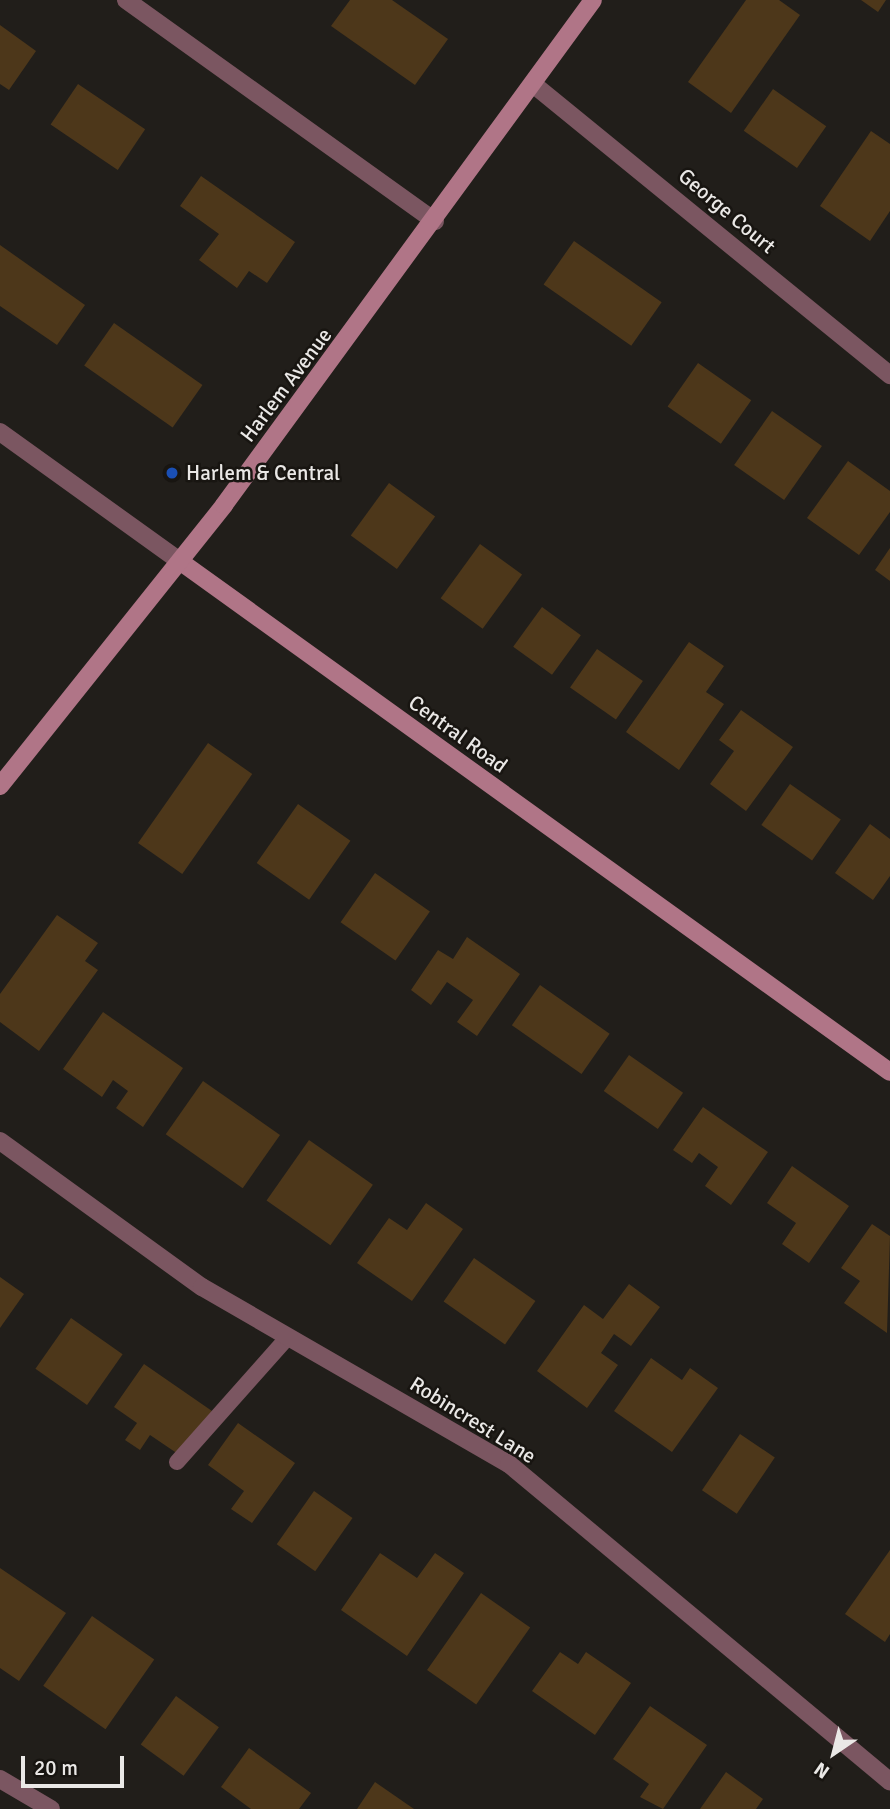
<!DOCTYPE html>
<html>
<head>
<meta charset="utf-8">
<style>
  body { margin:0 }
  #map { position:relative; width:890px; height:1809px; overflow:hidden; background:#211e1a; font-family:Signika,sans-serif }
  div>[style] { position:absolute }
  .building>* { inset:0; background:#4d371a; transform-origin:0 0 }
  .service>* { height:16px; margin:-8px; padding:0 8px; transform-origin:8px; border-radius:8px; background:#7b5661 }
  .minor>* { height:18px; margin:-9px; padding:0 9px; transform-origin:9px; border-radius:9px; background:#7b5661 }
  .secondary>* { height:18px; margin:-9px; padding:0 9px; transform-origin:9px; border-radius:9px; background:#b07587 }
  .dots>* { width:19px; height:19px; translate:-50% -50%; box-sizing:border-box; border:4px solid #181511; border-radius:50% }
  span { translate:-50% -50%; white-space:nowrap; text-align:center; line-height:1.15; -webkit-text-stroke:5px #181511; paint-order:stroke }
  .street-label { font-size:21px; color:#eae8e6 }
  .poi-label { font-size:21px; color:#eae8e6 }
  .left { translate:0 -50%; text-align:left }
  .north { position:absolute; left:799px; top:1718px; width:70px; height:70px; -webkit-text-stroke:5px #181511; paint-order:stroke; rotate:215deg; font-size:19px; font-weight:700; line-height:28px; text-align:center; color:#eae8e6 }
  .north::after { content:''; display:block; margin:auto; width:24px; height:32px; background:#eae8e6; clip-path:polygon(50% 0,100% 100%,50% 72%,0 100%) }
  .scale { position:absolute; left:21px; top:1756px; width:103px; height:32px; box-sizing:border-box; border:4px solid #eae8e6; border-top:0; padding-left:9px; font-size:21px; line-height:24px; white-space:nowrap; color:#eae8e6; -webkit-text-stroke:5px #181511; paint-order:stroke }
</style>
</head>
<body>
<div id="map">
  <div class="building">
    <div style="clip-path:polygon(350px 0,392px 0,448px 39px,415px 85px,331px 26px)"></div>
    <div style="clip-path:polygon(746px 0,779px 0,800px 15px,731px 113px,688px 82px)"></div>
    <div style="clip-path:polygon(861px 0,886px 0,878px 12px)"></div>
    <div style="clip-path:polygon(0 25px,36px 51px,9px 90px,0 84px)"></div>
    <div style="left:78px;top:84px;width:81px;height:49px;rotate:34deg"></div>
    <div style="left:773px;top:89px;width:65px;height:51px;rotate:35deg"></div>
    <div style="clip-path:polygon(871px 131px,890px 144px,890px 211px,870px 241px,820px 206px)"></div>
    <div style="clip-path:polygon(201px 176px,295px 242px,267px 283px,249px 271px,237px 288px,199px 260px,219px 234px,180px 206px)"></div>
    <div style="left:574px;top:241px;width:107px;height:53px;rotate:35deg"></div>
    <div style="clip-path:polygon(0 245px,85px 305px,57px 345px,0 306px)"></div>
    <div style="left:114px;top:323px;width:108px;height:52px;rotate:35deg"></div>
    <div style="left:698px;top:363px;width:65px;height:53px;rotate:35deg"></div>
    <div style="left:772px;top:411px;width:61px;height:66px;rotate:35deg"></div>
    <div style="clip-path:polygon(848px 461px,890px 491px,890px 512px,859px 555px,807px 518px)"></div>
    <div style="left:389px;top:483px;width:57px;height:65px;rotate:36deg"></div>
    <div style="left:480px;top:544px;width:52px;height:67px;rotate:36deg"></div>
    <div style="clip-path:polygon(890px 548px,890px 581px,875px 570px)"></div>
    <div style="left:542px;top:607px;width:48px;height:49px;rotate:36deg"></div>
    <div style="clip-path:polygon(689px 642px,724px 666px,706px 692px,724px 704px,679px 770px,626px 732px)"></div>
    <div style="left:597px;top:649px;width:56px;height:47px;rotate:35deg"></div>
    <div style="clip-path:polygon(741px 710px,793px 747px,746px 811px,710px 784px,734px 751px,719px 740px)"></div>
    <div style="left:208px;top:743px;width:54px;height:122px;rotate:35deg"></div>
    <div style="left:790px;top:784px;width:62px;height:50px;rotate:35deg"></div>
    <div style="left:298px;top:804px;width:64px;height:72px;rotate:35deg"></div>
    <div style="clip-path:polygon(870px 824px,890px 839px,890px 876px,873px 900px,835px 873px)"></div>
    <div style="left:375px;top:873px;width:67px;height:60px;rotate:35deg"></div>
    <div style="clip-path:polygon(57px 915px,98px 943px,85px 961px,98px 970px,39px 1051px,0 1022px,0 994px)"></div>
    <div style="clip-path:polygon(467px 937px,520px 974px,477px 1036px,457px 1022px,473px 1000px,447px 982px,431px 1005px,411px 990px,438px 950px,453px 959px)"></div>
    <div style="left:540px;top:985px;width:85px;height:49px;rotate:35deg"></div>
    <div style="clip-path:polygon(103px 1012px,183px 1068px,143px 1127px,116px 1108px,128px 1091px,113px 1080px,102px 1097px,63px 1069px)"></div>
    <div style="left:629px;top:1055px;width:66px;height:44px;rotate:35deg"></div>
    <div style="left:203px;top:1081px;width:94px;height:65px;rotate:35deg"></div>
    <div style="clip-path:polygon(703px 1107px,768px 1152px,731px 1205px,705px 1186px,718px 1167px,699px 1153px,692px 1163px,673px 1150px)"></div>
    <div style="left:309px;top:1140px;width:78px;height:74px;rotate:35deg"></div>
    <div style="clip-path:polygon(792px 1166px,849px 1206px,809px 1263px,782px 1244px,796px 1223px,767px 1203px)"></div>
    <div style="clip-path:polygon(426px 1203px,463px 1229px,412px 1301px,357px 1263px,389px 1218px,407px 1230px)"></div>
    <div style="clip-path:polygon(872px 1224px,890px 1236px,887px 1333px,844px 1303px,860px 1281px,841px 1268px)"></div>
    <div style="left:474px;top:1258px;width:75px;height:53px;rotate:35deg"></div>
    <div style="clip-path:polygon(0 1277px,24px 1294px,0 1328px)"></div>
    <div style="clip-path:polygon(629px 1284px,660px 1307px,631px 1346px,614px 1334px,601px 1353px,618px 1365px,587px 1408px,537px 1371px,584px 1305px,603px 1319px)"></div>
    <div style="left:71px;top:1318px;width:63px;height:62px;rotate:35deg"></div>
    <div style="clip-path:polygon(651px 1358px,682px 1380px,690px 1368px,718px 1388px,672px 1452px,614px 1411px)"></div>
    <div style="clip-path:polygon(144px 1364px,212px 1411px,181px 1456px,150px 1435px,140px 1450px,125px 1440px,137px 1423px,114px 1407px)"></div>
    <div style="clip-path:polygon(238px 1423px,295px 1463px,252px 1523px,231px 1509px,244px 1491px,208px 1465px)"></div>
    <div style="left:740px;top:1434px;width:42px;height:68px;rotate:34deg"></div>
    <div style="left:314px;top:1491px;width:47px;height:65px;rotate:35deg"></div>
    <div style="clip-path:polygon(890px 1550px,890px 1634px,885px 1642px,845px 1614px)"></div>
    <div style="clip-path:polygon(380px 1553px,417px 1578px,435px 1553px,464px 1573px,407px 1656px,341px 1610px)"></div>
    <div style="clip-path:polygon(0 1568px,66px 1613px,19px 1681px,0 1668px)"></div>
    <div style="left:481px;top:1593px;width:60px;height:94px;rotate:35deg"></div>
    <div style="left:92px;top:1616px;width:76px;height:85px;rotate:35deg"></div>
    <div style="clip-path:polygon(560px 1652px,578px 1664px,586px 1652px,631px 1683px,595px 1735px,532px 1691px)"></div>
    <div style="left:176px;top:1696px;width:53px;height:60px;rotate:36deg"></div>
    <div style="clip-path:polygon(650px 1706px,707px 1745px,663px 1809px,640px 1797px,649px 1784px,613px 1759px)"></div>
    <div style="clip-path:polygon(249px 1748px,311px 1793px,299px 1809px,251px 1809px,221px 1787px)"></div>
    <div style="clip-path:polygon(726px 1772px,763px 1799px,756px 1809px,700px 1809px)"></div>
    <div style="clip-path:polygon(375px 1782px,414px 1809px,357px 1809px)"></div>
  </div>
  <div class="service">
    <div style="left:177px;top:1462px;width:167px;rotate:-48.4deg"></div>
  </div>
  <div class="minor">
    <div style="left:126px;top:0;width:380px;rotate:35.6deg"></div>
    <div style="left:533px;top:84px;width:461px;rotate:39.2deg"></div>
    <div style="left:0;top:432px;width:223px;rotate:35.7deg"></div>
    <div style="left:0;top:1141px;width:249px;rotate:35.9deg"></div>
    <div style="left:202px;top:1287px;width:354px;rotate:30deg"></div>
    <div style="left:509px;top:1464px;width:496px;rotate:39.8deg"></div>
    <div style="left:0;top:1779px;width:59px;rotate:30.5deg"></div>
  </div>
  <div class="secondary">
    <div style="left:181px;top:562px;width:873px;rotate:35.73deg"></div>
    <div style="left:0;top:786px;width:359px;rotate:-51.4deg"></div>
    <div style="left:224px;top:505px;width:625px;rotate:-53.84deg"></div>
  </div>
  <div class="dots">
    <div style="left:172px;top:473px;background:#1a4fb4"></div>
  </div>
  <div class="street-label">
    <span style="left:727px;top:211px;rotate:40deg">George Court</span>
    <span style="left:286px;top:385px;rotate:-53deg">Harlem Avenue</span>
    <span style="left:458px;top:734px;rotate:36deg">Central Road</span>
    <span style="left:473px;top:1420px;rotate:32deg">Robincrest Lane</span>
  </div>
  <div class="poi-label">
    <span class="left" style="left:186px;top:473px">Harlem &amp; Central</span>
  </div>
  <div class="north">N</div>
  <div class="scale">20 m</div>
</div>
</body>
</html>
